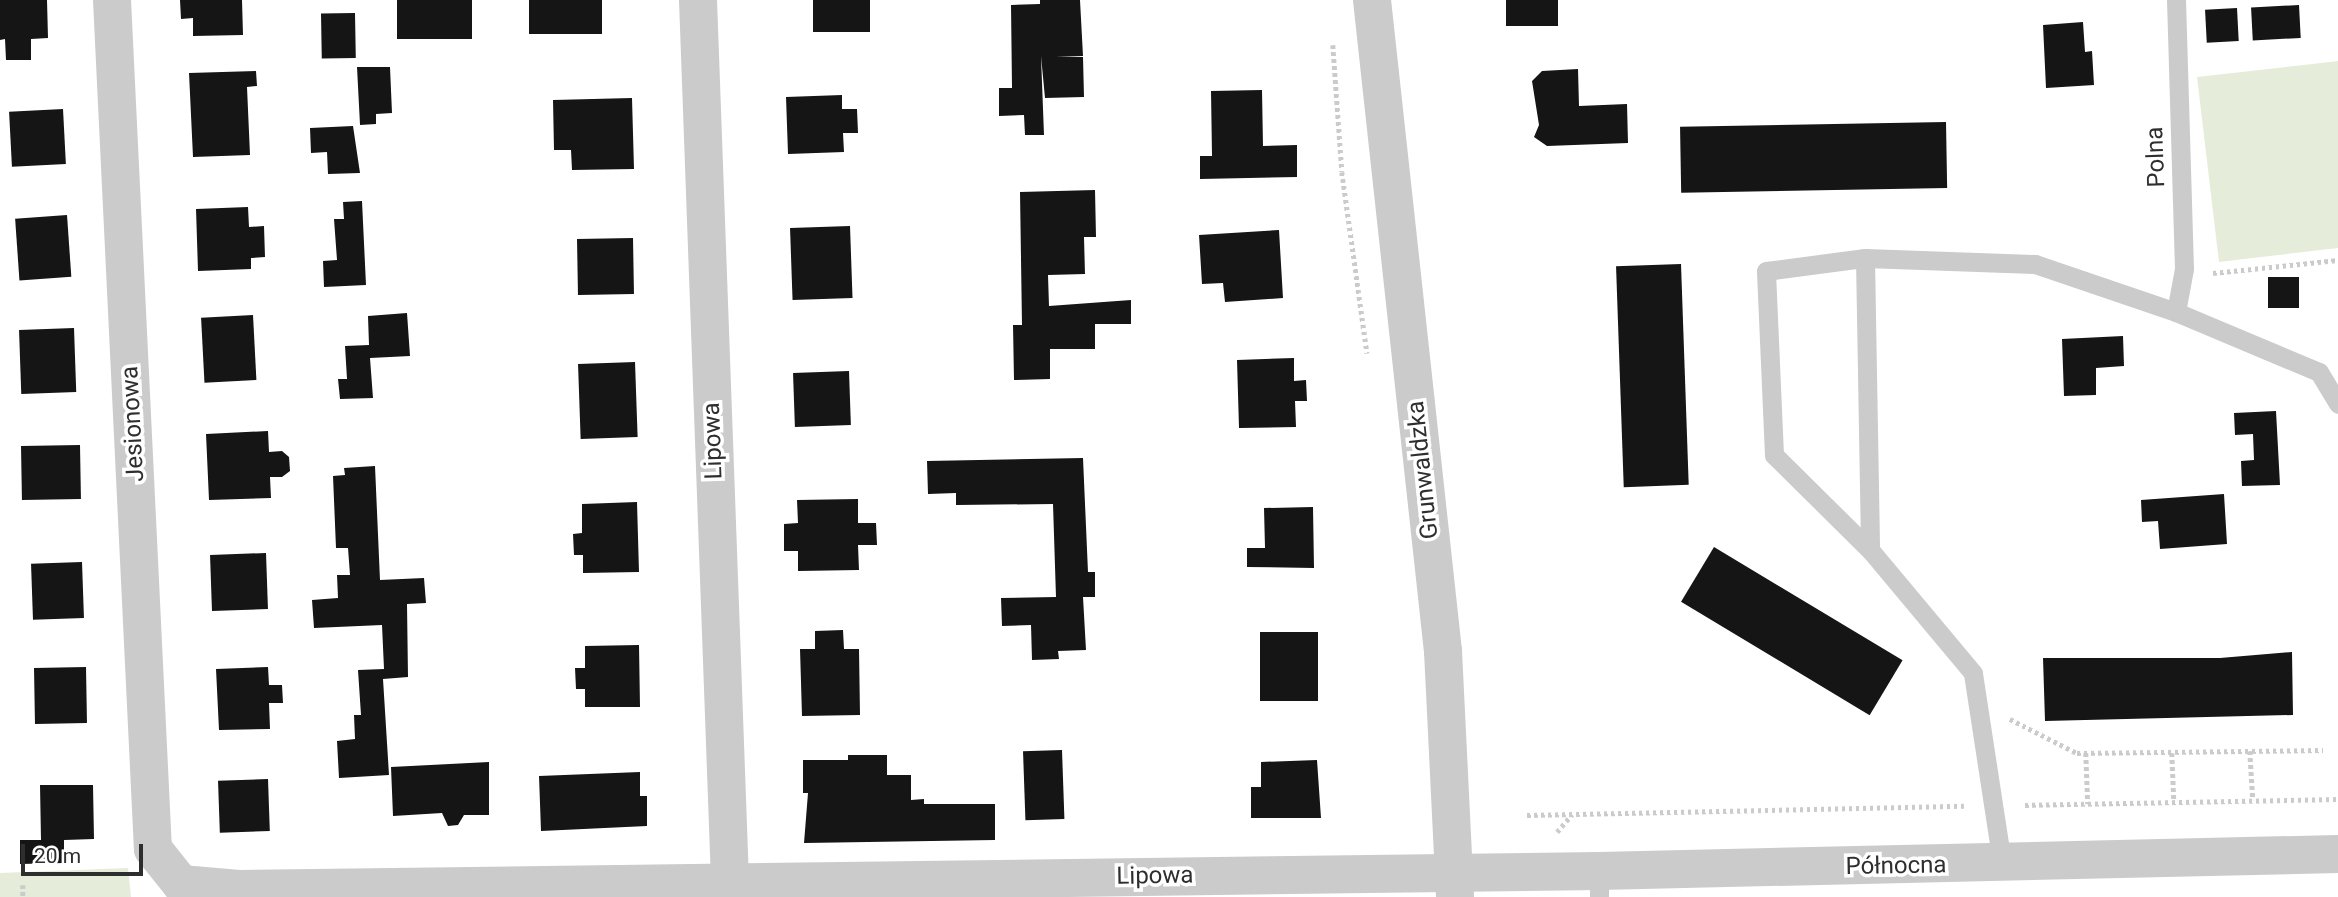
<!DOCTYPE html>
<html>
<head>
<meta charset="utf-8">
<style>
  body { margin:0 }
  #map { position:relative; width:2338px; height:897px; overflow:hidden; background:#fff; font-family:Roboto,sans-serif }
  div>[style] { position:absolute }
  .green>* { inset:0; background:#e5edda }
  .building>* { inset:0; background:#151515; transform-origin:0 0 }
  .path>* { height:4.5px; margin-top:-2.25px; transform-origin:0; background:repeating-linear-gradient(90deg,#cbcbcb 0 3.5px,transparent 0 7px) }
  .service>* { height:19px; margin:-9.5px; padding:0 9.5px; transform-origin:9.5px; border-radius:9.5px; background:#cbcbcb }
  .minor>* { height:38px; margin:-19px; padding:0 19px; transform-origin:19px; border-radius:19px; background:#cbcbcb }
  span { translate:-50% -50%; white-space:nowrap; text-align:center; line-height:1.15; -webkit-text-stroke:7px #fff; paint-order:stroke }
  .street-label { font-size:24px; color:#2e2e2e }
  .scale { position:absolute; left:21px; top:844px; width:122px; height:32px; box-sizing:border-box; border:4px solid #2e2e2e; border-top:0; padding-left:9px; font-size:21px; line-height:24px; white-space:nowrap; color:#2e2e2e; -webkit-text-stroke:5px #fff; paint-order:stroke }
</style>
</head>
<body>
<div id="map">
  <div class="green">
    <div style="clip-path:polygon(2338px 61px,2338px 248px,2219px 262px,2197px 77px)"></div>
    <div style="clip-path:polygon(128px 868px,131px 897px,0 897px,0 873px)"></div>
  </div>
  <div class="building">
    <div style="clip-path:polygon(0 0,47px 0,48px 38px,31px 39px,31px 60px,6px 60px,5px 39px,0 40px)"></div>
    <div style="clip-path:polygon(180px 0,242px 0,243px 35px,193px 36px,193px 18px,181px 19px)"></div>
    <div style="left:397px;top:0;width:75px;height:39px"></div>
    <div style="left:529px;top:0;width:73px;height:34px"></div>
    <div style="left:813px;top:0;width:57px;height:32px"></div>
    <div style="clip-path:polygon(1040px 0,1080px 0,1083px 56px,1056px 57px,1083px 57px,1084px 97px,1045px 98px,1041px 56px,1044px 135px,1025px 135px,1024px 115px,999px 116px,999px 88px,1012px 88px,1011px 5px,1040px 4px)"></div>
    <div style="left:1506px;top:0;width:52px;height:26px"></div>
    <div style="left:2299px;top:5px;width:33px;height:48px;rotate:87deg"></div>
    <div style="left:2237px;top:8px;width:33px;height:32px;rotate:87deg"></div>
    <div style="left:355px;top:13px;width:45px;height:34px;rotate:89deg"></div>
    <div style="clip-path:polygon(2083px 22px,2085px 52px,2092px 51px,2094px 85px,2046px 88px,2043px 25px)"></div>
    <div style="clip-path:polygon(357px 67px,390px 67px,392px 113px,376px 114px,376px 124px,360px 125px)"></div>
    <div style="clip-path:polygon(1578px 69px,1579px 106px,1627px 104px,1628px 143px,1547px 146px,1534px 137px,1539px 125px,1532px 81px,1542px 71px)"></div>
    <div style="clip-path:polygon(256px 71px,257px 86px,247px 87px,250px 155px,193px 157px,189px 73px)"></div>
    <div style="clip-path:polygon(1262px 90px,1263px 146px,1297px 145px,1297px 177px,1200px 179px,1200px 156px,1212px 156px,1211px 91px)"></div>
    <div style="clip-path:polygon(842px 95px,842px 109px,857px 109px,858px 133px,843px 133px,844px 152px,788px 154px,786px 97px)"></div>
    <div style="clip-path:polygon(632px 98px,634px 169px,572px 170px,571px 150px,554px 150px,553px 100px)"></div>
    <div style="left:63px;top:109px;width:55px;height:54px;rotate:87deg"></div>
    <div style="left:1946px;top:122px;width:66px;height:266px;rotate:89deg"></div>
    <div style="clip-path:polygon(353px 126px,360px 173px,328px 174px,327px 152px,311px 153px,310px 128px)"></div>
    <div style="clip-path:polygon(1095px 190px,1096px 237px,1084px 237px,1085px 274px,1048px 275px,1049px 306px,1131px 300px,1131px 324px,1095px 324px,1095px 349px,1050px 349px,1050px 379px,1014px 380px,1013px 325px,1022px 325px,1020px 192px)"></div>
    <div style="clip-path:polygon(362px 201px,366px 285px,324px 287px,323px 261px,337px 260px,334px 219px,344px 219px,343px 202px)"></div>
    <div style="clip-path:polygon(248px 207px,249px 227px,264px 226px,265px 257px,251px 258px,251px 269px,198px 271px,196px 209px)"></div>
    <div style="left:67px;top:215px;width:62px;height:52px;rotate:86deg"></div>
    <div style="left:850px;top:226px;width:72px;height:60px;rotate:88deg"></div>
    <div style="clip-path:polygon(1279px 230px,1283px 298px,1225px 302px,1223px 283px,1202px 284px,1199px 235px)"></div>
    <div style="left:633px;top:238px;width:56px;height:56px;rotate:89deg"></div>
    <div style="left:1681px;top:264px;width:221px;height:65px;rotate:88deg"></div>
    <div style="left:2299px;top:277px;width:31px;height:31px;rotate:90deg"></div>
    <div style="clip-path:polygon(407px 313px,410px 356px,370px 358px,373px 398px,340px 399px,338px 379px,347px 379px,345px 346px,369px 345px,368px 316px)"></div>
    <div style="left:253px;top:315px;width:65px;height:52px;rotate:87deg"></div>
    <div style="left:74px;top:328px;width:64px;height:55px;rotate:88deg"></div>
    <div style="clip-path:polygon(2123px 336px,2124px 366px,2096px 368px,2096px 395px,2064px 396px,2062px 339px)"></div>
    <div style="clip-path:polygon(1294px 358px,1294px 381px,1306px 380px,1307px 401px,1295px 401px,1296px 427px,1239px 428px,1237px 360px)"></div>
    <div style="left:635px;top:362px;width:75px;height:57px;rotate:88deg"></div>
    <div style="left:849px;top:371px;width:54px;height:56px;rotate:88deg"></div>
    <div style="clip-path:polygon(2276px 411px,2280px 485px,2242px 486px,2241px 461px,2254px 460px,2253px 434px,2235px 435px,2234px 413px)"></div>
    <div style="clip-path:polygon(268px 431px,269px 452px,282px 451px,289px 457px,290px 471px,282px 477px,270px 477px,271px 498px,209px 500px,206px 434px)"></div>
    <div style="left:80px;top:445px;width:54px;height:59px;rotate:89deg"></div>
    <div style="clip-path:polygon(1083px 458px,1088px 572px,1095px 572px,1095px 597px,1083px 597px,1086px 650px,1058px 651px,1059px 659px,1032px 660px,1031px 625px,1002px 626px,1001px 598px,1056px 597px,1053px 504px,956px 505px,956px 493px,928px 494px,927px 461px)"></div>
    <div style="clip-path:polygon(375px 466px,380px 580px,424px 578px,426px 603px,407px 604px,408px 677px,383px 679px,389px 775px,339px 778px,337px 741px,355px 739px,354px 715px,361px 715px,358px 670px,384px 669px,382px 625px,314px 628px,312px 600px,338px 598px,337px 575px,350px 575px,348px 548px,336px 548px,333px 476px,345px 475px,344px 468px)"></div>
    <div style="clip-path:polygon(2224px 494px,2227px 544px,2160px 549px,2158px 521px,2142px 522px,2141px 500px)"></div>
    <div style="clip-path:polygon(858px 499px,858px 523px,876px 523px,877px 545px,858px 545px,859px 570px,798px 571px,798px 551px,784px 551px,784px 524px,798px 523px,797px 500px)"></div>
    <div style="clip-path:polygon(637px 502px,639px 572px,583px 573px,583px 555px,574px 555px,573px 534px,582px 533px,582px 504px)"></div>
    <div style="clip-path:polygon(1313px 507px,1314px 568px,1247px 567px,1247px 548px,1265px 548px,1264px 508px)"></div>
    <div style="left:1714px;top:547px;width:220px;height:64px;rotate:31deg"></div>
    <div style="left:266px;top:553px;width:56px;height:56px;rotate:88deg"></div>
    <div style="left:82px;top:562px;width:56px;height:51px;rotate:88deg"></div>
    <div style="clip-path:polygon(843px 630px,844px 649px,859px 649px,860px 715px,802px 716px,800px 649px,815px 649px,815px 631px)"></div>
    <div style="left:1260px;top:632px;width:58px;height:69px"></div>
    <div style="clip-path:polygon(639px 645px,640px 707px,585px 707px,585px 689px,576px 689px,575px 668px,585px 668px,585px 646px)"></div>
    <div style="clip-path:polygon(2292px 652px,2293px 715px,2045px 721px,2043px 658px,2220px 658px)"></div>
    <div style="left:86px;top:667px;width:56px;height:52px;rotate:89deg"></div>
    <div style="clip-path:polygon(268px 667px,269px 685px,282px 685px,283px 703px,269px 703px,270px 729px,219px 730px,216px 669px)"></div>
    <div style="left:1062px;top:750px;width:69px;height:39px;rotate:88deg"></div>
    <div style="clip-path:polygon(848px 755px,887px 755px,887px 775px,911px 775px,911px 800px,924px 799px,924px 804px,995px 804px,995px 840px,804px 843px,808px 793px,803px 793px,803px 760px,848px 760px)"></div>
    <div style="clip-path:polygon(1317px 760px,1321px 818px,1251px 818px,1251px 787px,1261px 787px,1261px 762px)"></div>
    <div style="clip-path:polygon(489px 762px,489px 815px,464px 815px,458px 825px,448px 826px,442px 813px,393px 816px,391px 767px)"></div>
    <div style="clip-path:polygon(640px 772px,640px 796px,647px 796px,647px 826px,541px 831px,539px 776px)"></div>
    <div style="left:268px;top:779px;width:52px;height:50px;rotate:88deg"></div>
    <div style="clip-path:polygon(40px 785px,93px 785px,94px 839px,64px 840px,64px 863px,20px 864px,20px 840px,41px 840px)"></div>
  </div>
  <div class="path">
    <div style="left:1333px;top:45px;width:127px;rotate:85.9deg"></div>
    <div style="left:1342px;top:172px;width:183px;rotate:82.1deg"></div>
    <div style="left:2213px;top:273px;width:126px;rotate:-5.9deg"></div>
    <div style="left:2010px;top:719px;width:75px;rotate:26.9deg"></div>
    <div style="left:2077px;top:753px;width:246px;rotate:-0.7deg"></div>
    <div style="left:2250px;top:751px;width:49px;rotate:86.5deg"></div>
    <div style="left:2086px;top:753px;width:51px;rotate:87.8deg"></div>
    <div style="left:2172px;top:753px;width:48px;rotate:87.6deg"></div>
    <div style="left:2025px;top:805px;width:313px;rotate:-1.1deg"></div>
    <div style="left:1527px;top:815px;width:437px;rotate:-1.2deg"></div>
    <div style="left:1557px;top:832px;width:23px;rotate:-50deg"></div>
    <div style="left:23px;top:885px;width:12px;rotate:90deg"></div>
  </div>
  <div class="service">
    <div style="left:1865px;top:258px;width:292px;rotate:89deg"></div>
    <div style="left:2176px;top:312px;width:44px;rotate:-79.5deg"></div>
    <div style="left:2184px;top:269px;width:269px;rotate:-91.7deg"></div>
    <div style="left:2002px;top:863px;width:192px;rotate:-98.7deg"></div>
    <div style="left:1973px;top:673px;width:160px;rotate:-129.9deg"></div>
    <div style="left:1870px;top:550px;width:135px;rotate:-135.3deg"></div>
    <div style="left:1774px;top:455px;width:184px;rotate:-92.5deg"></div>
    <div style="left:1766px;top:271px;width:100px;rotate:-7.5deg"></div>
    <div style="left:1865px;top:258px;width:170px;rotate:2deg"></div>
    <div style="left:2035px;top:264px;width:149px;rotate:18.8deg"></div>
    <div style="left:2176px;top:312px;width:155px;rotate:22.8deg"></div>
    <div style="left:2319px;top:372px;width:37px;rotate:59deg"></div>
    <div style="left:1599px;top:871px;width:26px;rotate:90deg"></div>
  </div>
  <div class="minor">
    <div style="left:112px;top:0;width:850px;rotate:87.24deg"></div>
    <div style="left:153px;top:849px;width:45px;rotate:51.3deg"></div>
    <div style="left:181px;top:884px;width:58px;rotate:4.9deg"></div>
    <div style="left:239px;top:889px;width:1360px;rotate:-0.76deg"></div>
    <div style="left:1599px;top:871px;width:739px;rotate:-1.32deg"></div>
    <div style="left:698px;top:0;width:884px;rotate:87.92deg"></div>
    <div style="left:1372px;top:0;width:655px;rotate:83.78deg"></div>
    <div style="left:1443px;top:651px;width:246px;rotate:87.2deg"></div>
  </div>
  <div class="street-label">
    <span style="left:2156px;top:157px;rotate:-92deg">Polna</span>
    <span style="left:133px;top:424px;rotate:-93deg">Jesionowa</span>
    <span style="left:713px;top:441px;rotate:-92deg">Lipowa</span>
    <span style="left:1423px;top:470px;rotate:-96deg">Grunwaldzka</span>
    <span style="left:1896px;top:866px;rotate:-1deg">Północna</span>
    <span style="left:1155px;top:876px;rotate:-1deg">Lipowa</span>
  </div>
  <div class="scale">20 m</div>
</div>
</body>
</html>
